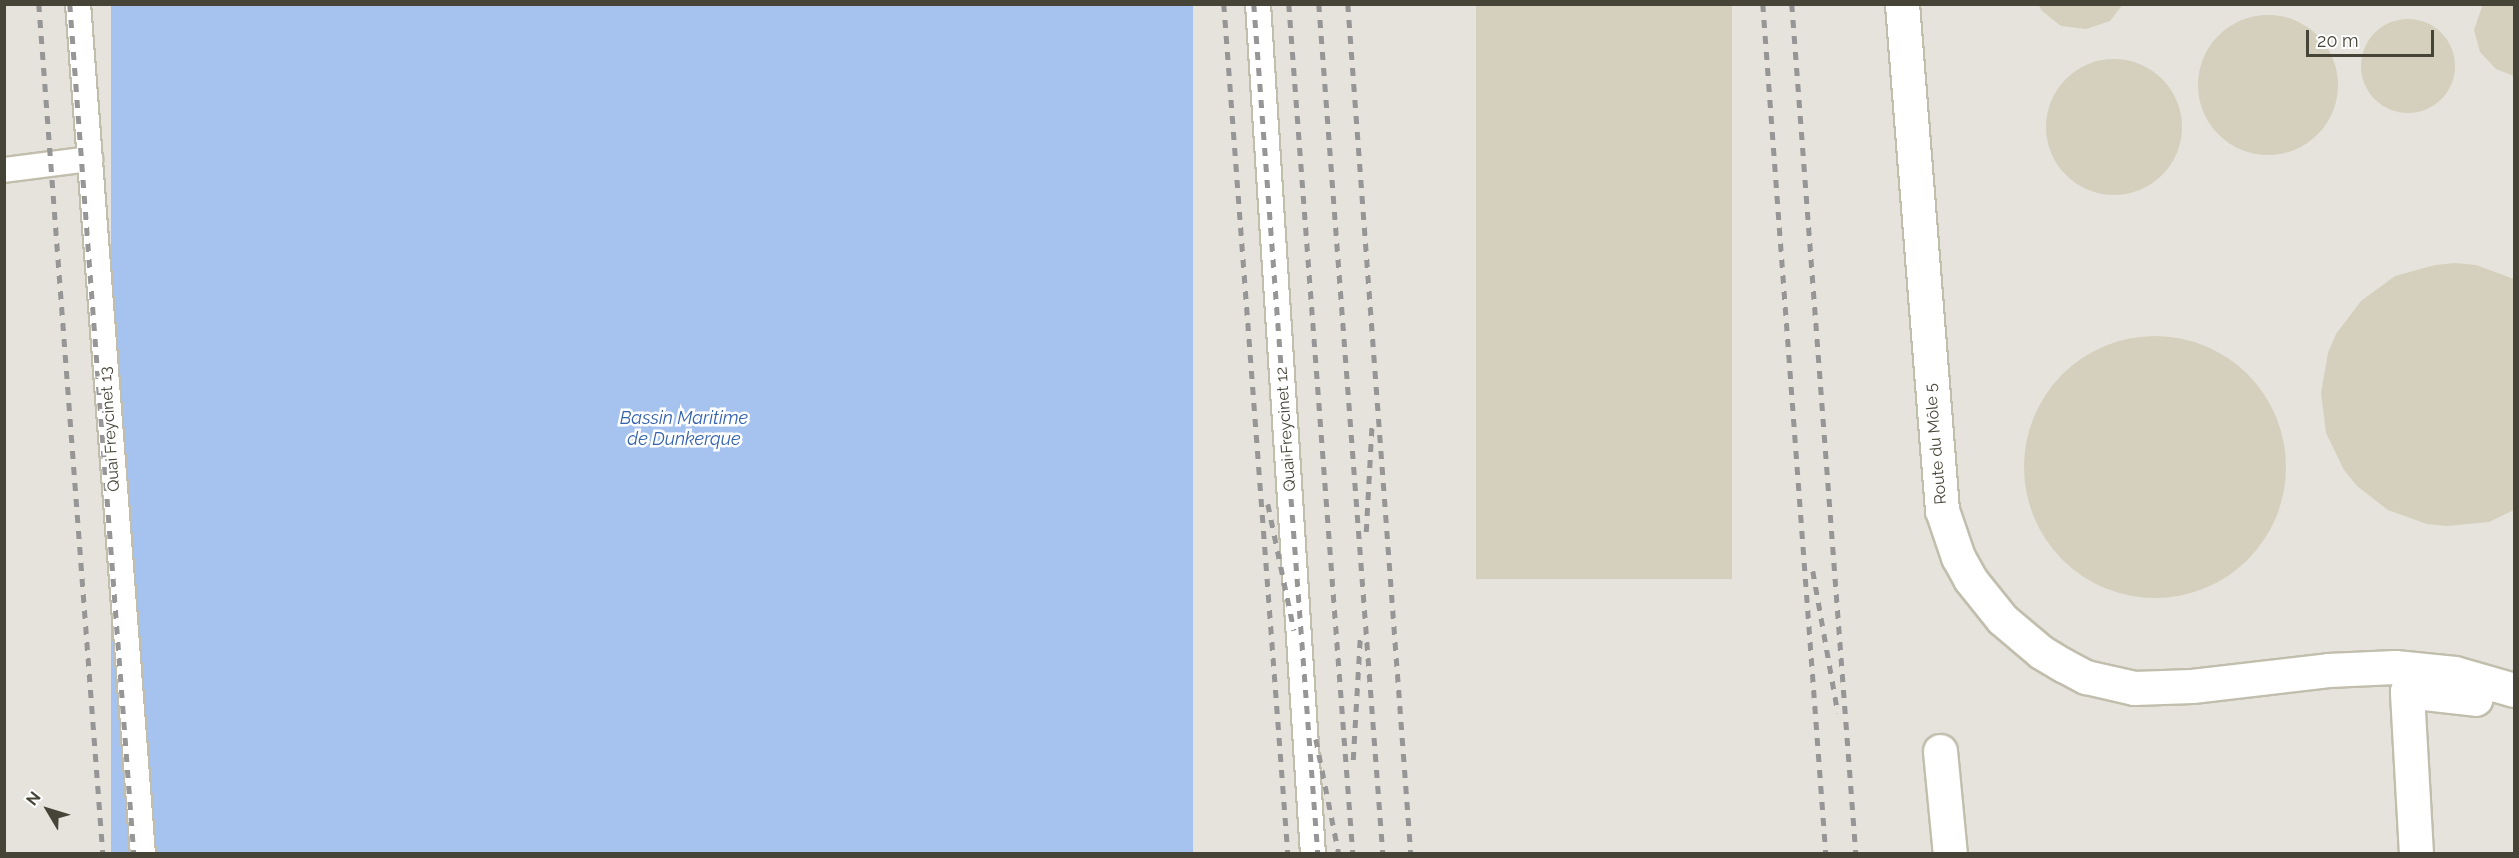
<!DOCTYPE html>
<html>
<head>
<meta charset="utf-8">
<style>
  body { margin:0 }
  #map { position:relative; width:2519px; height:858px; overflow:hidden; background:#f3f2e8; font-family:Raleway,sans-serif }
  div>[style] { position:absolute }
  .industrial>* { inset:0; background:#e6e3dc; transform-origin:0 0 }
  .water>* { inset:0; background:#a6c2ee; transform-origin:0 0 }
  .building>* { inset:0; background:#d4d0bd; transform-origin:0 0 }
  .round { border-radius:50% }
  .roads { filter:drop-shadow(2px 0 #c1bead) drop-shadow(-2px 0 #c1bead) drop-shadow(0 2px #c1bead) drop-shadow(0 -2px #c1bead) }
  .service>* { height:24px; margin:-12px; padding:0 12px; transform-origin:12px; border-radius:12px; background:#fff }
  .minor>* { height:33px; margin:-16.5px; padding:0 16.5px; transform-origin:16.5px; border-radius:16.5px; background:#fff }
  .rail>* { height:4.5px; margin-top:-2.25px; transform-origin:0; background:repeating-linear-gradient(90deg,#969696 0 8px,transparent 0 16px) }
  span { translate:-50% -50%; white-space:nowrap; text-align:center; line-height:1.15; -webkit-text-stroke:5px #fff; paint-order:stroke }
  .street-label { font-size:16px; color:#464337 }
  .water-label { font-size:18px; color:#3362af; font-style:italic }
  .frame { position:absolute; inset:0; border:6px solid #464337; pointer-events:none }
  .north { position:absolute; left:18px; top:780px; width:60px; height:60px; -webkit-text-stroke:4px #fff; paint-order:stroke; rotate:308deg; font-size:16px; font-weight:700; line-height:24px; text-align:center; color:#464337 }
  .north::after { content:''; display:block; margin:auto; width:21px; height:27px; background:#464337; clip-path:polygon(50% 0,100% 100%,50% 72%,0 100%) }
  .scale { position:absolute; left:2306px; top:30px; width:128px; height:27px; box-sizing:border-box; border:3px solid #464337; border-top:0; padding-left:8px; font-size:18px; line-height:21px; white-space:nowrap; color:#464337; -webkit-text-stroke:4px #fff; paint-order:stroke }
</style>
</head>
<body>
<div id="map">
  <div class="industrial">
    <div style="clip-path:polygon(5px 5px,111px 5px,175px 853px,5px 854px)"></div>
    <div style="left:1193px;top:5px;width:1321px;height:850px"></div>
  </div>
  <div class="water">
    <div style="left:111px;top:5px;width:1082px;height:850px"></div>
  </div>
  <div class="building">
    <div style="left:1476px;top:4px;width:256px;height:575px"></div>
    <div style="clip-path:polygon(2038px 4px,2123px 4px,2110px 21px,2086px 29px,2061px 26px,2042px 11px)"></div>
    <div style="clip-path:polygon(2483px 4px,2514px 4px,2514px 76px,2496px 69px,2480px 52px,2474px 30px)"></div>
    <div class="round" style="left:2198px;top:15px;width:140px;height:140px"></div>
    <div class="round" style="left:2361px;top:19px;width:94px;height:94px"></div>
    <div class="round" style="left:2046px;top:59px;width:136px;height:136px"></div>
    <div style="clip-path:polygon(2455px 263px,2476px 265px,2514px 279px,2514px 510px,2489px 522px,2447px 526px,2427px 524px,2388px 510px,2357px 486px,2344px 470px,2326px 433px,2321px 393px,2328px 353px,2336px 334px,2361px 301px,2395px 276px,2435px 265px)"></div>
    <div class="round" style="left:2024px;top:336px;width:262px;height:262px"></div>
  </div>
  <div class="roads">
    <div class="service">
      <div style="left:78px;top:4px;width:852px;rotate:85.63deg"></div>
      <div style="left:1258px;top:4px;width:852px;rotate:86.3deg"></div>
      <div style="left:4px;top:170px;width:87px;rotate:-7.3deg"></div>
    </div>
    <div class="minor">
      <div style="left:1902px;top:4px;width:508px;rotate:85.48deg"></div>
      <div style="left:1942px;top:510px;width:50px;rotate:71.2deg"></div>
      <div style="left:1958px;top:557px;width:25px;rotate:61deg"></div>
      <div style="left:1970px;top:579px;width:51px;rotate:51.3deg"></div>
      <div style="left:2002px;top:619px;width:51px;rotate:40.2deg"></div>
      <div style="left:2041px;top:652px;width:26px;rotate:31deg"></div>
      <div style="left:2063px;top:665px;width:26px;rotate:28deg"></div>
      <div style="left:2086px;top:677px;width:49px;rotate:12.9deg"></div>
      <div style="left:2134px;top:688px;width:58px;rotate:-2deg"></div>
      <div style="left:2192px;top:686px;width:137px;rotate:-6.7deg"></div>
      <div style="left:2328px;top:670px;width:67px;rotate:-2.6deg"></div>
      <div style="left:2395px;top:667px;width:60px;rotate:5.7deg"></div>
      <div style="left:2455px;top:673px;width:61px;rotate:16.1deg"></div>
      <div style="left:1940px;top:751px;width:103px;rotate:84.5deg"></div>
      <div style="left:2416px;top:854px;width:163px;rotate:-93.2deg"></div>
      <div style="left:2407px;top:691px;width:69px;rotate:6.6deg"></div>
    </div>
  </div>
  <div class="rail">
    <div style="left:39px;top:4px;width:852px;rotate:85.69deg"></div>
    <div style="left:70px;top:4px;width:852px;rotate:85.69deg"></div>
    <div style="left:1224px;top:4px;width:852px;rotate:85.69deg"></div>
    <div style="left:1254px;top:4px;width:852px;rotate:85.69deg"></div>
    <div style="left:1289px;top:4px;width:852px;rotate:85.69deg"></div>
    <div style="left:1319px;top:4px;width:852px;rotate:85.69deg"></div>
    <div style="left:1348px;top:4px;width:852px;rotate:85.76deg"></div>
    <div style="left:1763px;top:4px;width:852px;rotate:85.76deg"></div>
    <div style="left:1792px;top:4px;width:852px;rotate:85.69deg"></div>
    <div style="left:1268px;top:504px;width:129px;rotate:78.3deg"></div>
    <div style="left:1366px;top:532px;width:110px;rotate:-86.9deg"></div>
    <div style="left:1813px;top:571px;width:144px;rotate:80deg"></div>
    <div style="left:1316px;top:739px;width:117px;rotate:78.7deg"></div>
    <div style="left:1353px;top:760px;width:123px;rotate:-86.7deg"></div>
  </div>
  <div class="street-label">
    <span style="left:110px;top:429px;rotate:-94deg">Quai Freycinet 13</span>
    <span style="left:1286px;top:429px;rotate:-94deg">Quai Freycinet 12</span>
    <span style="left:1936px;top:444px;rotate:-95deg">Route du Môle 5</span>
  </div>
  <div class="water-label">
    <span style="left:684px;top:429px">Bassin Maritime<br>de Dunkerque</span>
  </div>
  <div class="frame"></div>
  <div class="north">N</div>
  <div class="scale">20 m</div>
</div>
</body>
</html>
